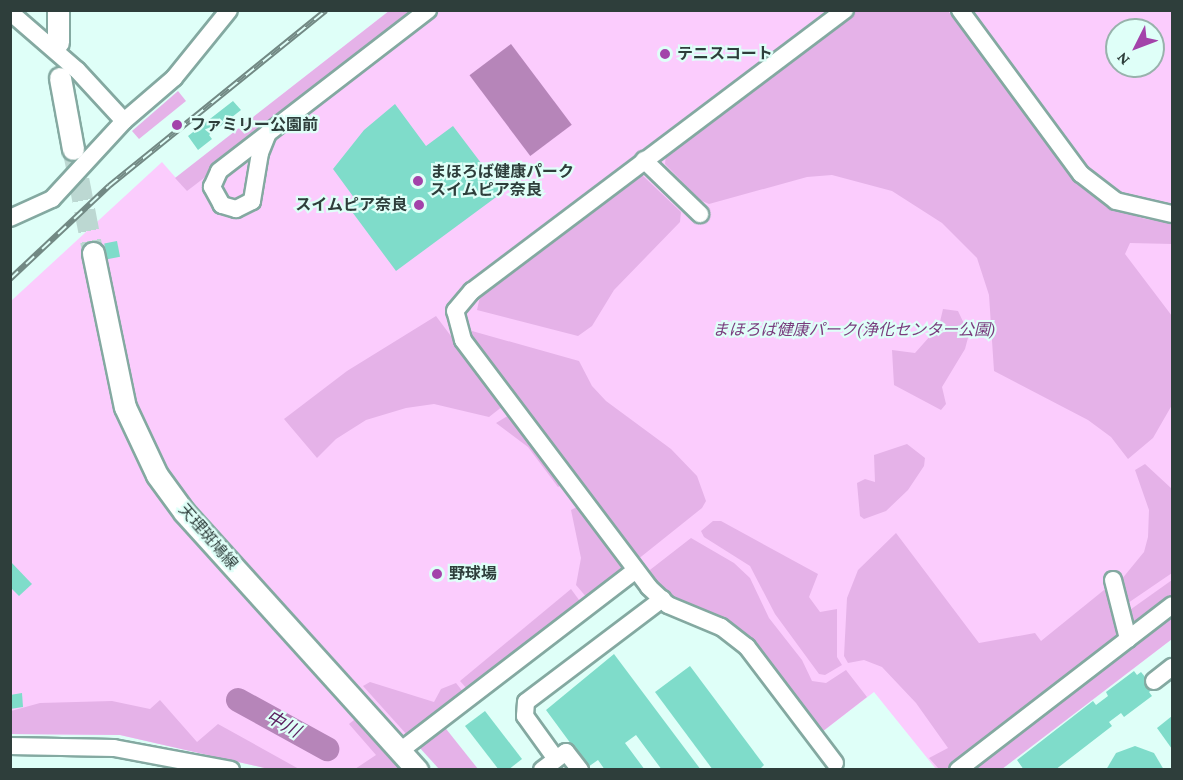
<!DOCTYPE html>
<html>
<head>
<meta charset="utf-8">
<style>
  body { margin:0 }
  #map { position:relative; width:1183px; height:780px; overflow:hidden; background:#dffff8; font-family:"Crimson Pro","Noto Sans JP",serif }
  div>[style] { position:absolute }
  .green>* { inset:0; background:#fbccfd }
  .forest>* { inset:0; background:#e5b2e8 }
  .water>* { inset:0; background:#b685b9; transform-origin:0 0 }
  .river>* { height:24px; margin:-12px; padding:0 12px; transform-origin:12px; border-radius:12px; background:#b685b9 }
  .building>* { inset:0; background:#7fdcca; transform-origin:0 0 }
  .major-tunnel>* { height:21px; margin-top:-10.5px; transform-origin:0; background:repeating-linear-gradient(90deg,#bcd8d2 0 21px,transparent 0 31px) }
  .roads { filter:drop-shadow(2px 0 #84a9a1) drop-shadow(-2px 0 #84a9a1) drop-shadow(0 2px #84a9a1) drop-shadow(0 -2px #84a9a1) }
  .minor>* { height:16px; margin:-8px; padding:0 8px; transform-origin:8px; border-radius:8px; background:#fff }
  .major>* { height:21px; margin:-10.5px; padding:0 10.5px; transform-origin:10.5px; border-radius:10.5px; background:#fff }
  .rail>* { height:6px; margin-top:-3px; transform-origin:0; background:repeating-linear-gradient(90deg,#dffff8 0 11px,#728984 0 22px); box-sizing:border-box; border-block:2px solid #728984 }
  .dots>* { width:16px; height:16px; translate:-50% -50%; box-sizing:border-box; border:3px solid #dffff8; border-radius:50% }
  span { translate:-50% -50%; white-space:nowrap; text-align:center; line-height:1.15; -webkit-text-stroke:4.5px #dffff8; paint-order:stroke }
  .poi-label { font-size:16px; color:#2e3e3b; font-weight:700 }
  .left { translate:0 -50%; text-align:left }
  .right { translate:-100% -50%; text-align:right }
  .park-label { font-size:16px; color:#793c7d; font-style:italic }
  .street-label { font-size:16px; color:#2e3e3b }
  .water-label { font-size:18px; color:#5b1f5f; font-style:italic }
  .frame { position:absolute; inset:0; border:12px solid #2e3e3b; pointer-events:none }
  .north { position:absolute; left:1105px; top:18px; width:60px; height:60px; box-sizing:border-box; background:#dffff8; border:2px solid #98b2ac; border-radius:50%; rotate:228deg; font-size:16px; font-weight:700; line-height:24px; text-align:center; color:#2e3e3b }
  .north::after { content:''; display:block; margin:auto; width:21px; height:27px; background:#a343aa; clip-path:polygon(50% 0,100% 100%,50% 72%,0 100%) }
</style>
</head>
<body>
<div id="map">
  <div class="green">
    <div style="clip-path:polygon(evenodd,389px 11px,1172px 11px,1172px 639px,1002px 769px,936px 769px,874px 692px,818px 735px,749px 642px,646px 573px,408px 736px,409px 769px,269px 769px,120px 735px,11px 734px,11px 301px,162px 162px,176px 178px,389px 11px,1117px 30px,1153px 30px,1153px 66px,1117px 66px,1117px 30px)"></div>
  </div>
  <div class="forest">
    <div style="clip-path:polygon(389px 11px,422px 11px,187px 191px,175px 178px)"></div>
    <div style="clip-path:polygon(855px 11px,948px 11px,1082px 184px,1111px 208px,1145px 219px,1172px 222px,1172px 244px,1130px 243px,1125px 254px,1172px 316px,1172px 405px,1153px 438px,1128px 459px,1111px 437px,1088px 420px,994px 371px,989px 295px,977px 258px,942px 223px,892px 191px,832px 175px,807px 177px,709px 204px,700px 200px,665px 164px,666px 154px)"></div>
    <div style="clip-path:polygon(178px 91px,186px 101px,139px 139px,132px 131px)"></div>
    <div style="clip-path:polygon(641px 174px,681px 212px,680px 222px,614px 290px,592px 326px,578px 336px,477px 310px,481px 292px)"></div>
    <div style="clip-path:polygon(943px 309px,958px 311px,969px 334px,965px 349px,942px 387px,946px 404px,941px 410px,894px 385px,892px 350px,915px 353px,939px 326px)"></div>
    <div style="clip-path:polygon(436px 316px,503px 406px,489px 417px,434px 404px,406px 408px,366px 420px,336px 439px,317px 458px,284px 419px,347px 371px)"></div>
    <div style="clip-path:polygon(472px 331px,579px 361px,592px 386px,606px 401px,671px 449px,697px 476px,706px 501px,702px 508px,637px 560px,470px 338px)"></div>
    <div style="clip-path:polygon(511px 414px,563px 484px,558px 487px,528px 447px,496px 423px)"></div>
    <div style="clip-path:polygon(907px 444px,925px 458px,924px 466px,908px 490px,886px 511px,864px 519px,860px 516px,857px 483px,865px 479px,875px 482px,874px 455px)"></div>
    <div style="clip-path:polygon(1145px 464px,1172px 489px,1172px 573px,1128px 603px,1121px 580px,1144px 552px,1148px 537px,1149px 510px,1135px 470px)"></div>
    <div style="clip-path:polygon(579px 506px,622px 564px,622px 573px,588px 599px,576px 585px,581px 558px,571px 510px)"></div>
    <div style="clip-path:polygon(713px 521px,721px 521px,818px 574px,809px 597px,820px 612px,837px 609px,837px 657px,842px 665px,825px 675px,819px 674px,775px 614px,750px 566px,704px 537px,701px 531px)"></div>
    <div style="clip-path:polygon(896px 533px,979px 643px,1035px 633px,1041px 641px,1104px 590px,1109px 591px,1119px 640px,946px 769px,939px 769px,929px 758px,948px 748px,916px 703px,882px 667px,864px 660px,848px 663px,844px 656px,847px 598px,858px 570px)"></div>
    <div style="clip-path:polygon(691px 538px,734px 563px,750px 578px,769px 618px,802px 660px,812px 681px,826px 683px,846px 670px,867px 697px,818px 735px,749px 642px,678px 603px,646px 573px)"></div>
    <div style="clip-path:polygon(1172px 580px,1172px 598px,1131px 627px,1127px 612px)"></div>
    <div style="clip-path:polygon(571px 589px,582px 604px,468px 690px,460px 681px)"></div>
    <div style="clip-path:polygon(1172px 617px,1172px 639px,1002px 769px,974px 769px)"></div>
    <div style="clip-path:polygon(370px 682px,434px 702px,441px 689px,456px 683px,464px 693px,408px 736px,363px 686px)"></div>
    <div style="clip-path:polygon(160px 700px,197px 742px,218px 724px,299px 769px,269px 769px,120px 735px,11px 734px,11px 711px,40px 703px,112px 701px,150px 709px)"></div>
    <div style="clip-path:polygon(359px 716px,409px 769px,355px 769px,376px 755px,349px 724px)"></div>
    <div style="clip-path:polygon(443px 725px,478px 769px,439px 769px,419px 747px)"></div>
  </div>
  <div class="water">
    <div style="left:511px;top:44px;width:101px;height:52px;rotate:53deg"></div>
  </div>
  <div class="river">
    <div style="left:238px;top:700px;width:102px;rotate:28.8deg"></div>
  </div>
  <div class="building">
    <div style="clip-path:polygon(233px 101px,241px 110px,209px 135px,212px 139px,198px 150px,188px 136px)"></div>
    <div style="clip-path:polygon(395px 104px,426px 146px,453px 126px,503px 192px,396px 271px,347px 205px,355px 199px,333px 169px,364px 130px)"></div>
    <div style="left:117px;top:241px;width:16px;height:13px;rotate:79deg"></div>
    <div style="clip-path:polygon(10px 561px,32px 584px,19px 596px,10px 587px)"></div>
    <div style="clip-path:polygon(614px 654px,701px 770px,662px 770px,636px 735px,625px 743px,645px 770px,605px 770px,598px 760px,588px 767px,546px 710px)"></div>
    <div style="clip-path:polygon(690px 666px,764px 765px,759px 770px,713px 770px,655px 692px)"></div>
    <div style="clip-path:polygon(1134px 671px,1137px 675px,1141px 672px,1154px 688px,1149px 692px,1152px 696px,1124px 717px,1121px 713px,1109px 722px,1112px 726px,1055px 770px,1024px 770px,1017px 760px,1093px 701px,1096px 705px,1108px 696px,1106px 692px)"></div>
    <div style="clip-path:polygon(22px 693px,23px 707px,10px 709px,10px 695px)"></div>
    <div style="clip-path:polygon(485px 711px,522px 759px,508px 770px,499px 770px,465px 726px)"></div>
    <div style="clip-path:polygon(1172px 716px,1172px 749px,1157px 728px)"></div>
    <div style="clip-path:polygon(1135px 746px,1154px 753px,1164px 770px,1106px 770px,1116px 753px)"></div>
  </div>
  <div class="major-tunnel">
    <div style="left:73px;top:149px;width:106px;rotate:79.1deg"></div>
  </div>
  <div class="roads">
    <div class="minor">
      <div style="left:960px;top:10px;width:204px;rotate:53.6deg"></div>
      <div style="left:1081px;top:174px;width:44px;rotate:37.6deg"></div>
      <div style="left:1116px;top:201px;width:57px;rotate:13.1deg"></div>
      <div style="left:10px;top:12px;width:89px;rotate:40.9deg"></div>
      <div style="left:77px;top:70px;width:69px;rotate:47.3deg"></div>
      <div style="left:268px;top:133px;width:22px;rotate:112deg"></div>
      <div style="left:260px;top:153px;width:49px;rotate:99.5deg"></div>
      <div style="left:252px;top:201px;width:18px;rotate:153deg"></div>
      <div style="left:236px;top:209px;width:15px;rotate:-164deg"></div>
      <div style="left:222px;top:205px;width:21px;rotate:-119deg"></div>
      <div style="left:212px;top:187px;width:17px;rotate:-66deg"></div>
      <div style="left:219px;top:171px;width:264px;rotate:-37.6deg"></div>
      <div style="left:644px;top:160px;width:78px;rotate:44deg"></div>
      <div style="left:10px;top:218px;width:46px;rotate:-24.3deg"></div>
      <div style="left:52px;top:199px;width:106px;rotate:-47.3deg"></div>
      <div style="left:124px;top:121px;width:66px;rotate:-40.7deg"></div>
      <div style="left:174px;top:78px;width:87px;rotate:-51deg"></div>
      <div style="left:1113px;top:580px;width:61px;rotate:75.7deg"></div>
      <div style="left:1154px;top:681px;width:23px;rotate:-38deg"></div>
      <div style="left:10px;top:746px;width:104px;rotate:1.1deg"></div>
      <div style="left:114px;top:748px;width:119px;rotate:10.6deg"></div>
      <div style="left:400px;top:751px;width:297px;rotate:-37.5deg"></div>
      <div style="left:556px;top:759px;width:53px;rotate:-125.8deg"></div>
      <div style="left:525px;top:716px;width:14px;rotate:-86deg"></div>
      <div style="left:526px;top:702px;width:171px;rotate:-37.1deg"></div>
      <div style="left:835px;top:763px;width:146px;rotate:-127.2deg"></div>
      <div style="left:747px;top:647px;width:33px;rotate:-142deg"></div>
      <div style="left:721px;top:627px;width:57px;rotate:-157.5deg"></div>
      <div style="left:668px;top:605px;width:26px;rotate:-137deg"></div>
      <div style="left:649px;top:587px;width:309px;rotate:-127deg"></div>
      <div style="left:463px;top:340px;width:30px;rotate:-105deg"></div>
      <div style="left:455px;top:311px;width:26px;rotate:-50deg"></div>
      <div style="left:472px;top:291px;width:467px;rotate:-37deg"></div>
      <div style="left:542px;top:770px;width:30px;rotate:-37deg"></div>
      <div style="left:566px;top:752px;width:23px;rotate:52deg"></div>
      <div style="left:958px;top:770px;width:270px;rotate:-37.6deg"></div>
    </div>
    <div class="major">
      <div style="left:58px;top:10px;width:32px;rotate:90deg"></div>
      <div style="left:60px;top:78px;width:72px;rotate:79.6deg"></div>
      <div style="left:93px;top:253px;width:157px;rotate:78.3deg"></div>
      <div style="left:125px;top:407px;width:75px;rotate:64.8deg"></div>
      <div style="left:157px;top:475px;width:46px;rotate:53.9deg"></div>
      <div style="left:184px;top:512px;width:348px;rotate:47.9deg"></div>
    </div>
  </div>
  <div class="rail">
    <div style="left:10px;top:279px;width:136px;rotate:-43.2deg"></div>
    <div style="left:109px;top:186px;width:279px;rotate:-39deg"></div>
  </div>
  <div class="dots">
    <div style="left:665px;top:54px;background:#a343aa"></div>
    <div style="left:177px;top:125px;background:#a343aa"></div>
    <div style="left:418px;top:181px;background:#a343aa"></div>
    <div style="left:419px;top:205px;background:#a343aa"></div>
    <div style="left:437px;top:574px;background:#a343aa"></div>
  </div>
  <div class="poi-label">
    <span class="left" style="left:677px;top:54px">テニスコート</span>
    <span class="left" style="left:190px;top:125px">ファミリー公園前</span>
    <span class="left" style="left:430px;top:181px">まほろば健康パーク<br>スイムピア奈良</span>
    <span class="right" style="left:407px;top:205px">スイムピア奈良</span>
    <span class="left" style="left:449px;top:574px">野球場</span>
  </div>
  <div class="park-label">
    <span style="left:854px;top:330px">まほろば健康パーク(浄化センター公園)</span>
  </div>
  <div class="street-label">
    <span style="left:208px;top:537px;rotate:49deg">天理斑鳩線</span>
  </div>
  <div class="water-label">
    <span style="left:283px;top:724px;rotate:29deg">中川</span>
  </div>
  <div class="frame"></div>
  <div class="north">N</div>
</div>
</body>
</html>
